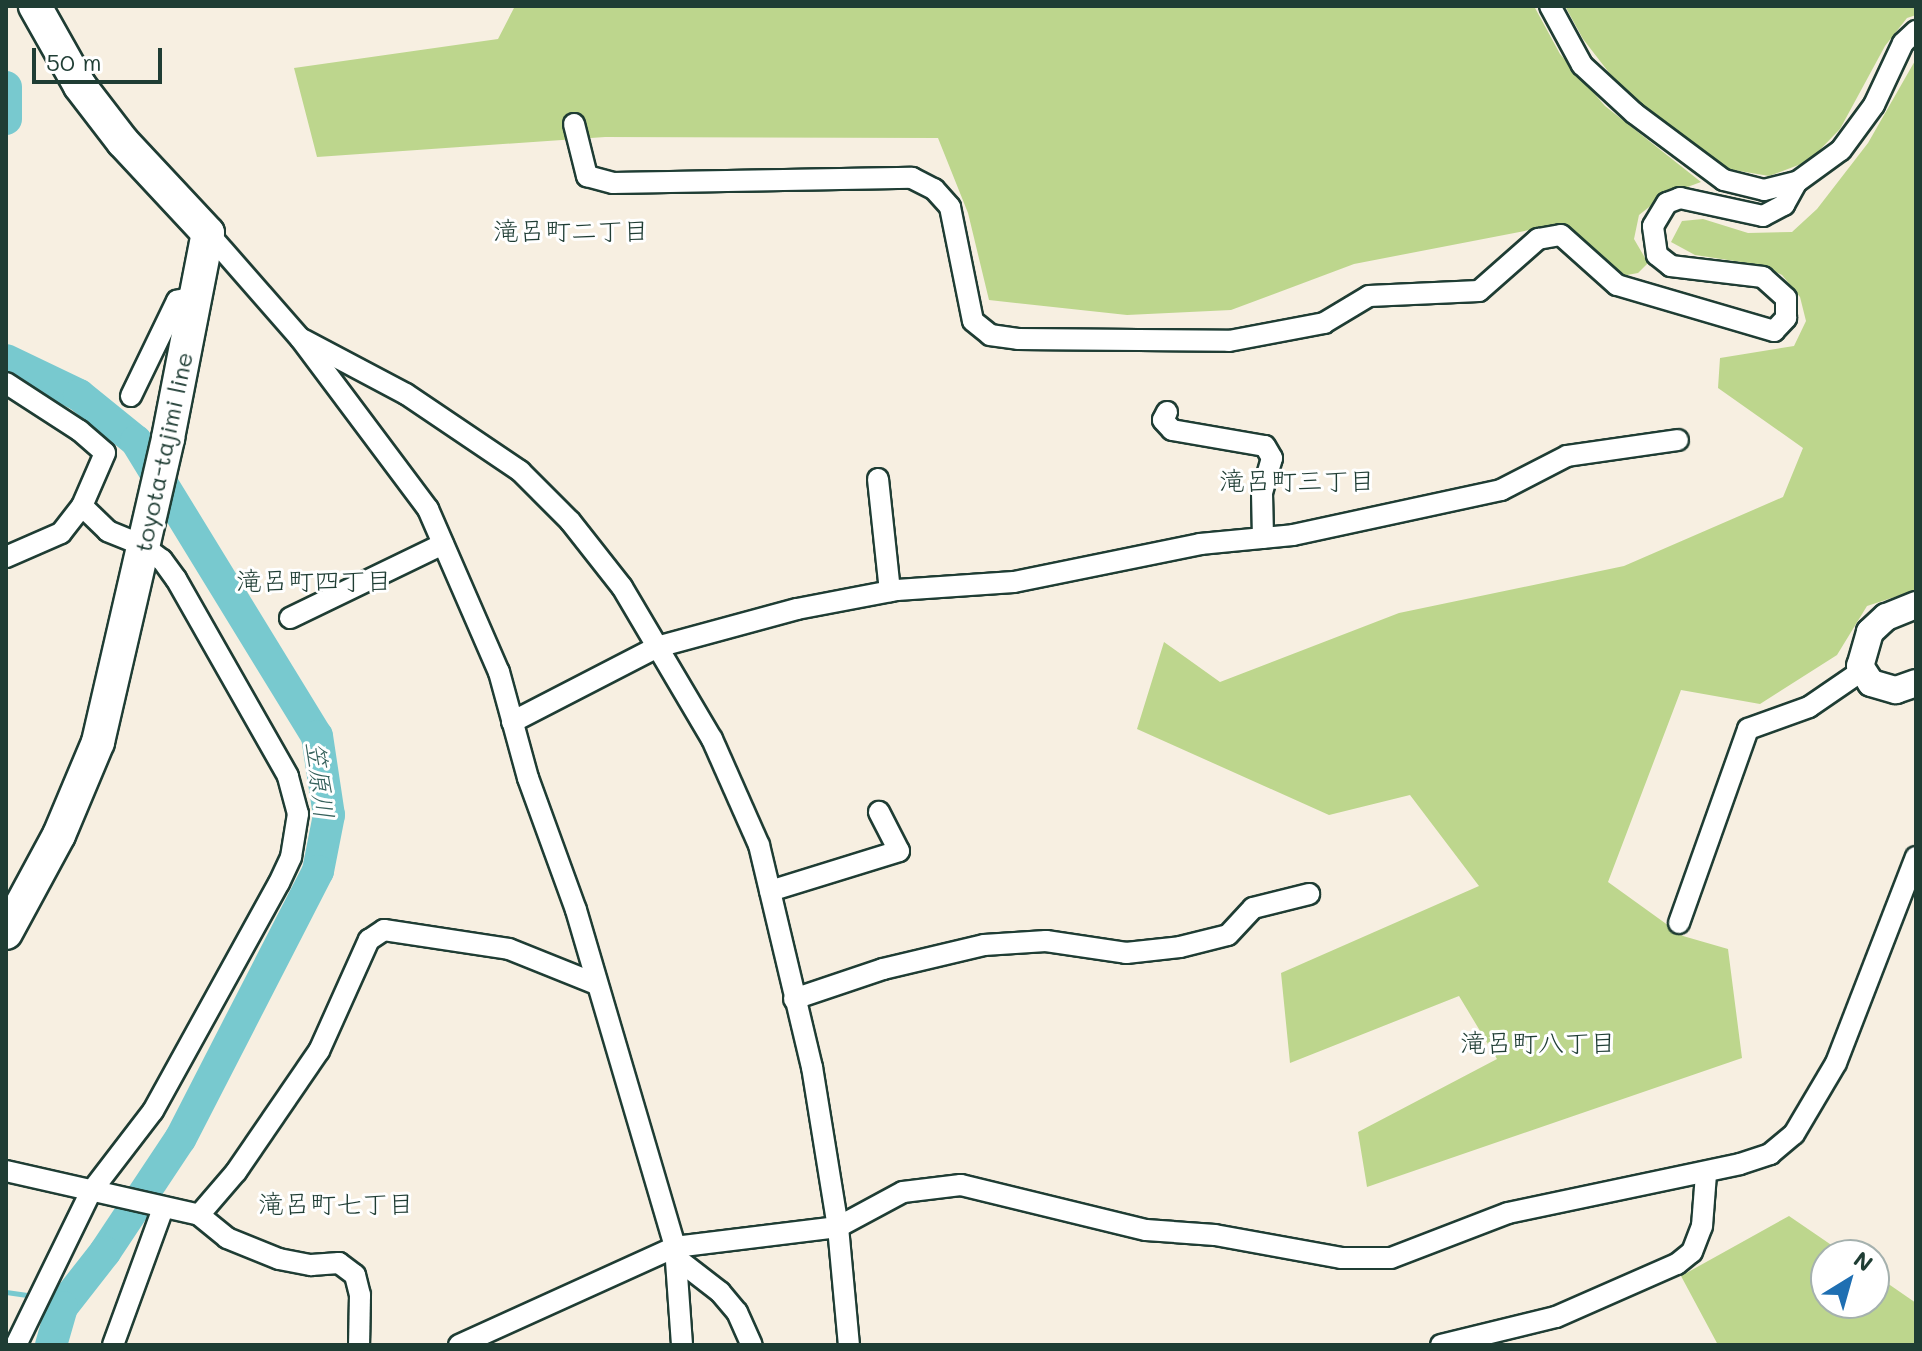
<!DOCTYPE html>
<html>
<head>
<meta charset="utf-8">
<style>
  body { margin:0 }
  #map { position:relative; width:1922px; height:1351px; overflow:hidden; background:#f7efe1; font-family:Mali,"Klee One",sans-serif }
  div>[style] { position:absolute }
  .green>* { inset:0; background:#bdd68d }
  .stream>* { height:5px; margin:-2.5px; padding:0 2.5px; transform-origin:2.5px; border-radius:2.5px; background:#78c9cf }
  .river>* { height:32px; margin:-16px; padding:0 16px; transform-origin:16px; border-radius:16px; background:#78c9cf }
  .roads { filter:drop-shadow(2px 0 #1f3d34) drop-shadow(-2px 0 #1f3d34) drop-shadow(0 2px #1f3d34) drop-shadow(0 -2px #1f3d34) }
  .minor>* { height:20px; margin:-10px; padding:0 10px; transform-origin:10px; border-radius:10px; background:#fff }
  .tertiary>* { height:26px; margin:-13px; padding:0 13px; transform-origin:13px; border-radius:13px; background:#fff }
  .primary>* { height:32px; margin:-16px; padding:0 16px; transform-origin:16px; border-radius:16px; background:#fff }
  span { translate:-50% -50%; white-space:nowrap; text-align:center; line-height:1.15; -webkit-text-stroke:6px #fff; paint-order:stroke }
  .street-label { font-size:24px; color:#1f3d34 }
  .neighbourhood-label { font-size:26px; color:#1f3d34 }
  .water-label { font-size:26px; color:#35605b; font-style:italic }
  .frame { position:absolute; inset:0; border:8px solid #1f3d34; pointer-events:none }
  .north { position:absolute; left:1810px; top:1239px; width:80px; height:80px; box-sizing:border-box; background:#fff; border:2px solid #a5b1ae; border-radius:50%; rotate:37deg; font-size:22px; font-weight:700; line-height:32px; text-align:center; color:#1f3d34 }
  .north::after { content:''; display:block; margin:auto; width:28px; height:36px; background:#1f6fb2; clip-path:polygon(50% 0,100% 100%,50% 72%,0 100%) }
  .scale { position:absolute; left:32px; top:48px; width:130px; height:36px; box-sizing:border-box; border:4px solid #1f3d34; border-top:0; padding-left:10px; font-size:24px; line-height:28px; white-space:nowrap; color:#1f3d34; -webkit-text-stroke:6px #fff; paint-order:stroke }
</style>
</head>
<body>
<div id="map">
  <div class="green">
    <div style="clip-path:polygon(515px 6px,1534px 6px,1560px 54px,1605px 106px,1701px 182px,1663px 196px,1639px 215px,1634px 239px,1648px 263px,1638px 273px,1616px 277px,1591px 247px,1545px 227px,1354px 264px,1231px 310px,1127px 315px,989px 300px,968px 213px,938px 138px,605px 137px,317px 157px,294px 68px,498px 39px)"></div>
    <div style="clip-path:polygon(1565px 6px,1916px 6px,1916px 15px,1907px 18px,1885px 46px,1840px 129px,1809px 161px,1769px 176px,1722px 168px,1673px 130px,1617px 83px,1583px 39px)"></div>
    <div style="clip-path:polygon(1916px 59px,1916px 590px,1867px 606px,1837px 655px,1760px 704px,1681px 690px,1608px 882px,1683px 936px,1728px 949px,1742px 1058px,1367px 1187px,1358px 1132px,1497px 1059px,1459px 996px,1290px 1063px,1281px 973px,1479px 886px,1410px 795px,1329px 815px,1137px 729px,1164px 642px,1220px 682px,1399px 613px,1624px 566px,1783px 497px,1803px 448px,1718px 388px,1720px 358px,1794px 346px,1806px 321px,1800px 297px,1782px 275px,1761px 265px,1695px 255px,1671px 242px,1682px 221px,1703px 219px,1748px 233px,1792px 232px,1817px 209px,1868px 143px)"></div>
    <div style="clip-path:polygon(1789px 1216px,1846px 1255px,1826px 1255px,1826px 1303px,1874px 1303px,1874px 1274px,1916px 1303px,1916px 1345px,1718px 1345px,1681px 1276px)"></div>
  </div>
  <div class="stream">
    <div style="left:6px;top:1292px;width:30px;rotate:8deg"></div>
    <div style="left:45px;top:1300px;width:18px;rotate:22deg"></div>
  </div>
  <div class="river">
    <div style="left:6px;top:87px;width:32px;rotate:90deg"></div>
    <div style="left:6px;top:360px;width:81px;rotate:25.6deg"></div>
    <div style="left:79px;top:395px;width:73px;rotate:38.9deg"></div>
    <div style="left:136px;top:441px;width:346px;rotate:58.5deg"></div>
    <div style="left:317px;top:736px;width:80px;rotate:81.4deg"></div>
    <div style="left:329px;top:815px;width:57px;rotate:101.1deg"></div>
    <div style="left:318px;top:871px;width:301px;rotate:117.2deg"></div>
    <div style="left:180px;top:1139px;width:136px;rotate:123.6deg"></div>
    <div style="left:105px;top:1252px;width:70px;rotate:128deg"></div>
    <div style="left:62px;top:1307px;width:40px;rotate:106deg"></div>
  </div>
  <div class="roads">
    <div class="minor">
      <div style="left:1550px;top:6px;width:67px;rotate:61.5deg"></div>
      <div style="left:1582px;top:65px;width:71px;rotate:42.7deg"></div>
      <div style="left:1634px;top:113px;width:112px;rotate:36.7deg"></div>
      <div style="left:1724px;top:180px;width:41px;rotate:14deg"></div>
      <div style="left:1764px;top:190px;width:34px;rotate:-14deg"></div>
      <div style="left:1797px;top:182px;width:54px;rotate:-36deg"></div>
      <div style="left:1841px;top:150px;width:56px;rotate:-53.7deg"></div>
      <div style="left:1874px;top:105px;width:68px;rotate:-64.9deg"></div>
      <div style="left:1903px;top:43px;width:18px;rotate:-43deg"></div>
      <div style="left:574px;top:124px;width:54px;rotate:76deg"></div>
      <div style="left:587px;top:176px;width:27px;rotate:15deg"></div>
      <div style="left:613px;top:183px;width:299px;rotate:-1deg"></div>
      <div style="left:912px;top:178px;width:25px;rotate:27deg"></div>
      <div style="left:934px;top:189px;width:24px;rotate:48deg"></div>
      <div style="left:950px;top:207px;width:116px;rotate:78.6deg"></div>
      <div style="left:973px;top:321px;width:22px;rotate:39deg"></div>
      <div style="left:990px;top:335px;width:28px;rotate:8deg"></div>
      <div style="left:1018px;top:339px;width:211px;rotate:0.5deg"></div>
      <div style="left:1229px;top:341px;width:97px;rotate:-10.7deg"></div>
      <div style="left:1324px;top:323px;width:52px;rotate:-31deg"></div>
      <div style="left:1369px;top:296px;width:110px;rotate:-2.6deg"></div>
      <div style="left:1479px;top:291px;width:79px;rotate:-41.4deg"></div>
      <div style="left:1538px;top:239px;width:23px;rotate:-10deg"></div>
      <div style="left:1561px;top:235px;width:75px;rotate:41.8deg"></div>
      <div style="left:1617px;top:285px;width:164px;rotate:16.3deg"></div>
      <div style="left:1774px;top:331px;width:18px;rotate:-47deg"></div>
      <div style="left:1786px;top:318px;width:20px;rotate:-90deg"></div>
      <div style="left:1786px;top:298px;width:31px;rotate:-138deg"></div>
      <div style="left:1763px;top:277px;width:93px;rotate:-173.2deg"></div>
      <div style="left:1671px;top:266px;width:18px;rotate:-142deg"></div>
      <div style="left:1657px;top:255px;width:29px;rotate:-98deg"></div>
      <div style="left:1653px;top:226px;width:27px;rotate:-59deg"></div>
      <div style="left:1667px;top:203px;width:14px;rotate:-21deg"></div>
      <div style="left:1680px;top:198px;width:85px;rotate:12.2deg"></div>
      <div style="left:1763px;top:216px;width:24px;rotate:-28deg"></div>
      <div style="left:1784px;top:205px;width:26px;rotate:-61deg"></div>
      <div style="left:208px;top:233px;width:140px;rotate:48.8deg"></div>
      <div style="left:300px;top:338px;width:214px;rotate:53.2deg"></div>
      <div style="left:428px;top:509px;width:178px;rotate:66.5deg"></div>
      <div style="left:499px;top:672px;width:110px;rotate:74.7deg"></div>
      <div style="left:528px;top:778px;width:140px;rotate:70deg"></div>
      <div style="left:576px;top:910px;width:351px;rotate:73.6deg"></div>
      <div style="left:675px;top:1247px;width:98px;rotate:85.9deg"></div>
      <div style="left:304px;top:340px;width:115px;rotate:27.9deg"></div>
      <div style="left:406px;top:394px;width:138px;rotate:34deg"></div>
      <div style="left:520px;top:471px;width:71px;rotate:45deg"></div>
      <div style="left:570px;top:521px;width:84px;rotate:51.8deg"></div>
      <div style="left:622px;top:587px;width:177px;rotate:59.4deg"></div>
      <div style="left:712px;top:739px;width:116px;rotate:66.1deg"></div>
      <div style="left:759px;top:845px;width:228px;rotate:76.6deg"></div>
      <div style="left:812px;top:1067px;width:162px;rotate:80.8deg"></div>
      <div style="left:838px;top:1227px;width:119px;rotate:84.7deg"></div>
      <div style="left:6px;top:383px;width:88px;rotate:33deg"></div>
      <div style="left:80px;top:431px;width:33px;rotate:41deg"></div>
      <div style="left:105px;top:453px;width:58px;rotate:113.5deg"></div>
      <div style="left:82px;top:506px;width:34px;rotate:128deg"></div>
      <div style="left:61px;top:533px;width:60px;rotate:156.4deg"></div>
      <div style="left:131px;top:396px;width:106px;rotate:-64.2deg"></div>
      <div style="left:177px;top:301px;width:19px;rotate:-16deg"></div>
      <div style="left:1167px;top:412px;width:9px;rotate:117deg"></div>
      <div style="left:1163px;top:420px;width:13px;rotate:48deg"></div>
      <div style="left:1172px;top:430px;width:94px;rotate:9.8deg"></div>
      <div style="left:1265px;top:446px;width:14px;rotate:60deg"></div>
      <div style="left:1272px;top:458px;width:36px;rotate:106deg"></div>
      <div style="left:1262px;top:493px;width:45px;rotate:88.7deg"></div>
      <div style="left:878px;top:479px;width:113px;rotate:83.9deg"></div>
      <div style="left:290px;top:618px;width:170px;rotate:-25.8deg"></div>
      <div style="left:512px;top:722px;width:163px;rotate:-27.3deg"></div>
      <div style="left:657px;top:647px;width:145px;rotate:-15.2deg"></div>
      <div style="left:797px;top:609px;width:102px;rotate:-10.8deg"></div>
      <div style="left:897px;top:590px;width:117px;rotate:-3.9deg"></div>
      <div style="left:1014px;top:582px;width:190px;rotate:-11.5deg"></div>
      <div style="left:1200px;top:544px;width:93px;rotate:-5.5deg"></div>
      <div style="left:1293px;top:535px;width:213px;rotate:-12.2deg"></div>
      <div style="left:1501px;top:490px;width:74px;rotate:-27.3deg"></div>
      <div style="left:1567px;top:456px;width:112px;rotate:-8.2deg"></div>
      <div style="left:770px;top:891px;width:135px;rotate:-17.2deg"></div>
      <div style="left:899px;top:851px;width:44px;rotate:-117.1deg"></div>
      <div style="left:1679px;top:923px;width:206px;rotate:-70.4deg"></div>
      <div style="left:1748px;top:729px;width:65px;rotate:-19.8deg"></div>
      <div style="left:1809px;top:707px;width:65px;rotate:-34.4deg"></div>
      <div style="left:794px;top:999px;width:94px;rotate:-18.6deg"></div>
      <div style="left:883px;top:969px;width:104px;rotate:-13.4deg"></div>
      <div style="left:984px;top:945px;width:62px;rotate:-3.7deg"></div>
      <div style="left:1046px;top:941px;width:81px;rotate:8.5deg"></div>
      <div style="left:1126px;top:953px;width:54px;rotate:-6.3deg"></div>
      <div style="left:1180px;top:947px;width:49px;rotate:-14deg"></div>
      <div style="left:1228px;top:935px;width:37px;rotate:-47deg"></div>
      <div style="left:1253px;top:908px;width:58px;rotate:-14deg"></div>
      <div style="left:6px;top:1171px;width:198px;rotate:12.8deg"></div>
      <div style="left:199px;top:1215px;width:36px;rotate:39deg"></div>
      <div style="left:227px;top:1238px;width:56px;rotate:22deg"></div>
      <div style="left:279px;top:1259px;width:33px;rotate:11deg"></div>
      <div style="left:311px;top:1265px;width:28px;rotate:-4deg"></div>
      <div style="left:339px;top:1263px;width:20px;rotate:37deg"></div>
      <div style="left:355px;top:1275px;width:21px;rotate:76deg"></div>
      <div style="left:360px;top:1295px;width:50px;rotate:91.1deg"></div>
      <div style="left:199px;top:1215px;width:57px;rotate:-49.3deg"></div>
      <div style="left:236px;top:1172px;width:147px;rotate:-55.6deg"></div>
      <div style="left:319px;top:1051px;width:122px;rotate:-65.8deg"></div>
      <div style="left:369px;top:940px;width:18px;rotate:-34deg"></div>
      <div style="left:384px;top:930px;width:126px;rotate:8.6deg"></div>
      <div style="left:509px;top:949px;width:94px;rotate:21.9deg"></div>
      <div style="left:676px;top:1258px;width:56px;rotate:37.7deg"></div>
      <div style="left:720px;top:1292px;width:26px;rotate:50deg"></div>
      <div style="left:737px;top:1312px;width:36px;rotate:66deg"></div>
      <div style="left:16px;top:1345px;width:169px;rotate:-64deg"></div>
      <div style="left:90px;top:1193px;width:103px;rotate:-52.5deg"></div>
      <div style="left:153px;top:1111px;width:260px;rotate:-61.1deg"></div>
      <div style="left:279px;top:883px;width:29px;rotate:-65deg"></div>
      <div style="left:291px;top:857px;width:44px;rotate:-80.8deg"></div>
      <div style="left:298px;top:814px;width:39px;rotate:-105deg"></div>
      <div style="left:288px;top:776px;width:227px;rotate:-119.6deg"></div>
      <div style="left:176px;top:579px;width:24px;rotate:-126deg"></div>
      <div style="left:162px;top:560px;width:25px;rotate:-143deg"></div>
      <div style="left:142px;top:545px;width:37px;rotate:-158deg"></div>
      <div style="left:108px;top:531px;width:36px;rotate:-136deg"></div>
      <div style="left:113px;top:1345px;width:146px;rotate:-69.9deg"></div>
      <div style="left:459px;top:1345px;width:237px;rotate:-24.4deg"></div>
      <div style="left:675px;top:1247px;width:164px;rotate:-7deg"></div>
      <div style="left:838px;top:1227px;width:74px;rotate:-28.3deg"></div>
      <div style="left:903px;top:1192px;width:58px;rotate:-6.9deg"></div>
      <div style="left:961px;top:1185px;width:190px;rotate:13.7deg"></div>
      <div style="left:1146px;top:1230px;width:69px;rotate:4.1deg"></div>
      <div style="left:1215px;top:1235px;width:128px;rotate:10.3deg"></div>
      <div style="left:1341px;top:1258px;width:50px"></div>
      <div style="left:1391px;top:1258px;width:125px;rotate:-21deg"></div>
      <div style="left:1508px;top:1213px;width:237px;rotate:-11.9deg"></div>
      <div style="left:1740px;top:1164px;width:32px;rotate:-18deg"></div>
      <div style="left:1770px;top:1154px;width:31px;rotate:-40deg"></div>
      <div style="left:1794px;top:1134px;width:82px;rotate:-59.4deg"></div>
      <div style="left:1836px;top:1063px;width:221px;rotate:-68.8deg"></div>
      <div style="left:1441px;top:1345px;width:118px;rotate:-13.7deg"></div>
      <div style="left:1556px;top:1317px;width:132px;rotate:-23.7deg"></div>
      <div style="left:1677px;top:1264px;width:19px;rotate:-39deg"></div>
      <div style="left:1692px;top:1252px;width:28px;rotate:-69deg"></div>
      <div style="left:1702px;top:1226px;width:52px;rotate:-85.6deg"></div>
    </div>
    <div class="tertiary">
      <div style="left:1916px;top:605px;width:32px;rotate:158deg"></div>
      <div style="left:1886px;top:617px;width:22px;rotate:137deg"></div>
      <div style="left:1870px;top:632px;width:35px;rotate:106deg"></div>
      <div style="left:1860px;top:666px;width:20px;rotate:57deg"></div>
      <div style="left:1871px;top:683px;width:26px;rotate:16deg"></div>
      <div style="left:1896px;top:690px;width:21px;rotate:-19deg"></div>
    </div>
    <div class="primary">
      <div style="left:6px;top:933px;width:111px;rotate:-61.6deg"></div>
      <div style="left:59px;top:835px;width:101px;rotate:-67.2deg"></div>
      <div style="left:98px;top:742px;width:312px;rotate:-77deg"></div>
      <div style="left:168px;top:438px;width:209px;rotate:-79deg"></div>
      <div style="left:208px;top:233px;width:125px;rotate:-133deg"></div>
      <div style="left:123px;top:142px;width:71px;rotate:-127.5deg"></div>
      <div style="left:80px;top:86px;width:92px;rotate:-119.4deg"></div>
    </div>
  </div>
  <div class="street-label">
    <span style="left:163px;top:452px;rotate:-78deg">toyota-tajimi line</span>
  </div>
  <div class="neighbourhood-label">
    <span style="left:571px;top:231px">滝呂町二丁目</span>
    <span style="left:1297px;top:481px">滝呂町三丁目</span>
    <span style="left:314px;top:581px">滝呂町四丁目</span>
    <span style="left:1538px;top:1043px">滝呂町八丁目</span>
    <span style="left:336px;top:1204px">滝呂町七丁目</span>
  </div>
  <div class="water-label">
    <span style="left:320px;top:780px;rotate:83deg">笠原川</span>
  </div>
  <div class="frame"></div>
  <div class="north">N</div>
  <div class="scale">50 m</div>
</div>
</body>
</html>
